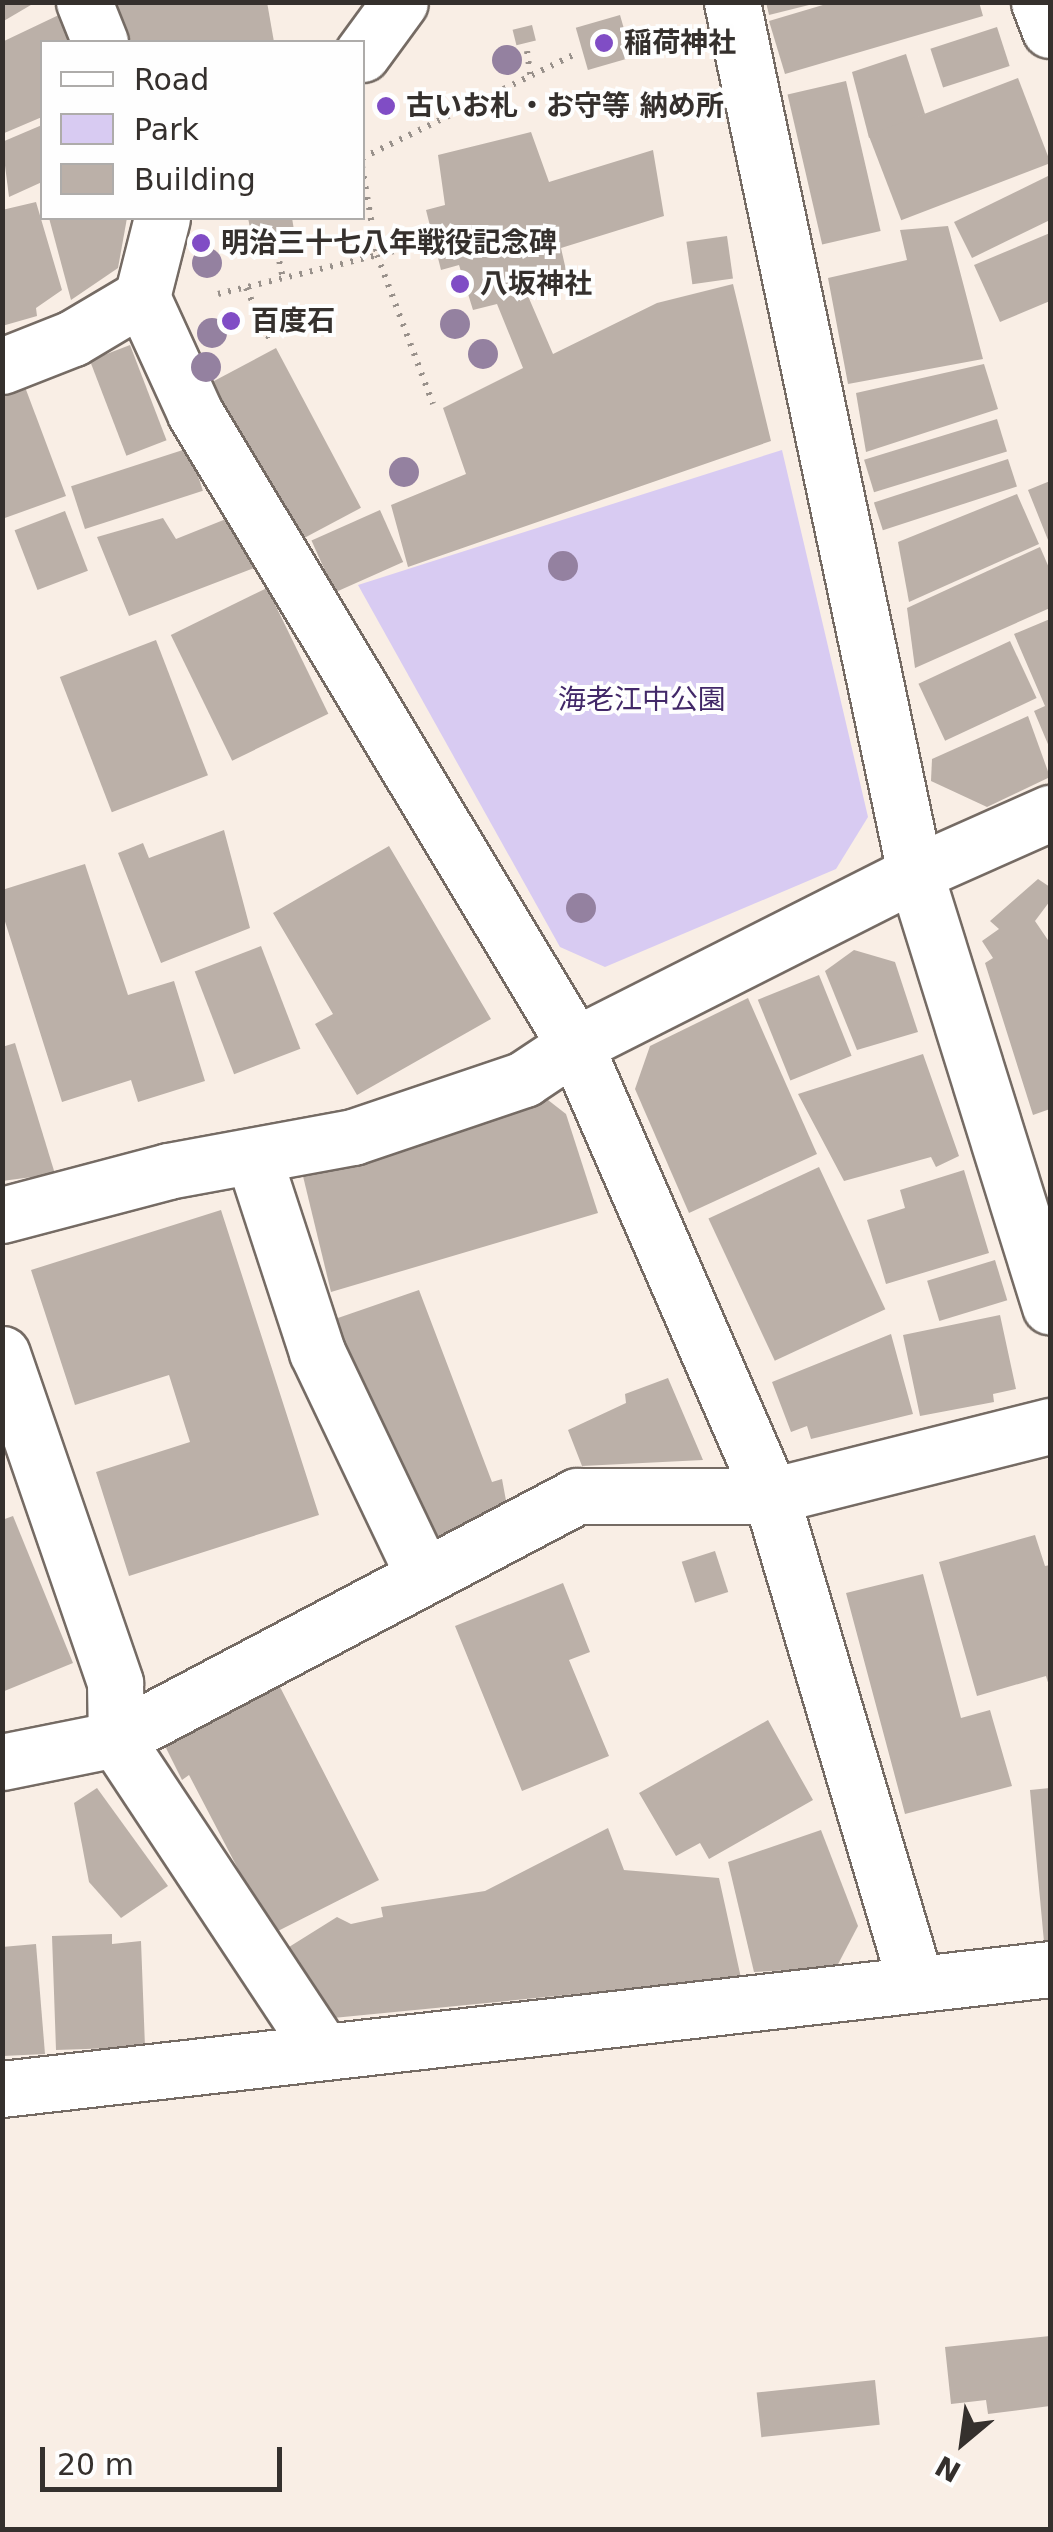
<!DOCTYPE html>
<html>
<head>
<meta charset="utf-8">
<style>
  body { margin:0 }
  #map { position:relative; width:1053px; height:2532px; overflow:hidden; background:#f9eee5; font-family:"DejaVu Sans","Noto Sans JP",sans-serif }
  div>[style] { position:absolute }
  .green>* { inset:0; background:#d8cbf2 }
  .building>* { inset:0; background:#bbb0a8; transform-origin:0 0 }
  .path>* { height:6px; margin-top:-3px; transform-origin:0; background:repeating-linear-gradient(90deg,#99918b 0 2.5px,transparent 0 10.5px) }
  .roads { filter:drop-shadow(2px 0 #756b64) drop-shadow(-2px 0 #756b64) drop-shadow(0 2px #756b64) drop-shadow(0 -2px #756b64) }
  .minor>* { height:55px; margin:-27.5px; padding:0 27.5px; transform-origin:27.5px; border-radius:27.5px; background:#fff }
  .trees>* { width:30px; height:30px; margin:-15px; border-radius:50%; background:#9481a0 }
  .dots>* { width:28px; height:28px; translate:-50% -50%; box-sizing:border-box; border:5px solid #fefefe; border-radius:50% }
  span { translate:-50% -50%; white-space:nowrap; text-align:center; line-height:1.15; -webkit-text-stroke:8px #fefefe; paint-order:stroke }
  .poi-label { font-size:28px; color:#35302d; font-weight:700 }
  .left { translate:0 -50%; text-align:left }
  .park-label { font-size:28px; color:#422868 }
  .frame { position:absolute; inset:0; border:5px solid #35302d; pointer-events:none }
  .legend { position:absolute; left:40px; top:40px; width:325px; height:180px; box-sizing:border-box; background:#fefefe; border:2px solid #aeacaa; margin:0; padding:12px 18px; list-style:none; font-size:30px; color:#35302d }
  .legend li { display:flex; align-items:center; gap:20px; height:50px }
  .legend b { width:50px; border:2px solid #aeacaa }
  .north { position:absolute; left:913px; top:2392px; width:100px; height:100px; -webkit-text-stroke:8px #fefefe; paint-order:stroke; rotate:209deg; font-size:28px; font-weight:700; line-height:40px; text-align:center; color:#35302d }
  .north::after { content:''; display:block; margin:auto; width:35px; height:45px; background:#35302d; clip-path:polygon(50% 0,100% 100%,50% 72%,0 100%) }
  .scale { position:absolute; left:40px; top:2447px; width:242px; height:45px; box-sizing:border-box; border:5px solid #35302d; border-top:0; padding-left:12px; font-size:30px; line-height:35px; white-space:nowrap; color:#35302d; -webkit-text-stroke:8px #fefefe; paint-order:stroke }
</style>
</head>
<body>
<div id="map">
  <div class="green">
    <div style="clip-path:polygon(782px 450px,868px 817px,836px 869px,605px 967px,560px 947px,358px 585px)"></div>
  </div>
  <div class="building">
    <div style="clip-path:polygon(2px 2px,36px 2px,2px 22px)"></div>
    <div style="clip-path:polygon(110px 2px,267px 2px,274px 42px,128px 42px)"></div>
    <div style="clip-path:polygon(766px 2px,813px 2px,813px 4px,769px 15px)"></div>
    <div style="clip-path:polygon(833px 2px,979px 2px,983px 16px,785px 74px,769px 21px)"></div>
    <div style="clip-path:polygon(63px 13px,74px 42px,42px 42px,42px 117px,2px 134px,2px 42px)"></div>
    <div style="left:620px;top:15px;width:44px;height:46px;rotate:74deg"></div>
    <div style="left:532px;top:25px;width:16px;height:20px;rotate:76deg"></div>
    <div style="left:997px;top:27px;width:41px;height:70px;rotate:72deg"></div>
    <div style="clip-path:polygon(906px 54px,925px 114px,869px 138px,852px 72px)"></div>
    <div style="left:1018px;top:78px;width:91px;height:160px;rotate:69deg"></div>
    <div style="left:846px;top:81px;width:154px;height:60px;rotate:77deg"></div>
    <div style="clip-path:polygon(42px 125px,42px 182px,9px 197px,2px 142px)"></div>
    <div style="clip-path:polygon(531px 132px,549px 182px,653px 150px,664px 216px,561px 248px,570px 288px,528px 296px,553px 354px,657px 303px,733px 284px,771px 441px,408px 567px,391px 505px,466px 474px,443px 408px,523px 368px,497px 304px,473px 310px,459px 265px,441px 270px,426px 210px,445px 205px,438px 155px)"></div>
    <div style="clip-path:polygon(1050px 175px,1050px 220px,972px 258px,954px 222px)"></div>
    <div style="clip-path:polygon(36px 202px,62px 290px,36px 308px,37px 316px,2px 326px,2px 210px)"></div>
    <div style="clip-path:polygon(49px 218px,127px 218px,118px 268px,71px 300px)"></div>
    <div style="clip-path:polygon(248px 218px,292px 218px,295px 236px,253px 243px)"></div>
    <div style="clip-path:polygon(948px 226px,983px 359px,848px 384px,828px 278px,907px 260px,900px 230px)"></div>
    <div style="clip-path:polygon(1050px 233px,1050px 301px,1000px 322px,974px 265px)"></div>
    <div style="left:727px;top:236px;width:43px;height:41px;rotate:82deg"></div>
    <div style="left:130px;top:345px;width:102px;height:43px;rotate:69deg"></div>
    <div style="left:276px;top:348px;width:181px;height:75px;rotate:62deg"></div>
    <div style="clip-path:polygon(984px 364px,998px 409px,866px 452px,856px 393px)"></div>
    <div style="clip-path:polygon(25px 387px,66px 496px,2px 519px,2px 395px)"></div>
    <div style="left:997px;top:419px;width:34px;height:139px;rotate:73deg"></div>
    <div style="left:189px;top:448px;width:45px;height:124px;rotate:72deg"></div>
    <div style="left:1008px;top:459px;width:29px;height:141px;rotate:72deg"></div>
    <div style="clip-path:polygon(1050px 481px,1050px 545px,1028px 490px)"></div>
    <div style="clip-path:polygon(1017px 494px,1039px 544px,909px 602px,898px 542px)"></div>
    <div style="left:380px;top:510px;width:57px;height:75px;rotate:66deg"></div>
    <div style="left:65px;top:511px;width:64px;height:54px;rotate:69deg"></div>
    <div style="clip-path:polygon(163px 518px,176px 539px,226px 519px,259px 566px,129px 616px,97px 537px)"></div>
    <div style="clip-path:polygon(1040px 547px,1050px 570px,1050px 608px,915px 668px,907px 608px)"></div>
    <div style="left:267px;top:588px;width:140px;height:107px;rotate:64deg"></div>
    <div style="clip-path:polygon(1050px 619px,1050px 749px,1034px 711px,1045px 706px,1014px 634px)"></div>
    <div style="left:156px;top:640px;width:145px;height:103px;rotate:69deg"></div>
    <div style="left:1010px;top:641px;width:63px;height:101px;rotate:65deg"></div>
    <div style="clip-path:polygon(1028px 716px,1050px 777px,987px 807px,931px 781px,932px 759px)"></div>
    <div style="clip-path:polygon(224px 830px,250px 928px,161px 963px,118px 853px,143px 843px,149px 858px)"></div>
    <div style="clip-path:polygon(389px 846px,491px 1019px,357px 1095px,315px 1024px,333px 1014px,273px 913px)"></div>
    <div style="clip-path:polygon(85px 864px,128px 995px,174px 981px,205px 1081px,138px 1102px,131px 1080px,62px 1102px,2px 912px,2px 890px)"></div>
    <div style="clip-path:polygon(1038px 879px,1050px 887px,1050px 901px,1035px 921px,1050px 943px,1050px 1109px,1033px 1115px,985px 963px,993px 958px,982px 941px,999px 929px,990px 921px)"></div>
    <div style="left:261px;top:946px;width:110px;height:71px;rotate:69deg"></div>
    <div style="clip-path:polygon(854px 950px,895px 962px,918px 1032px,857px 1050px,825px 971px)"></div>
    <div style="left:819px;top:975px;width:87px;height:66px;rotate:68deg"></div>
    <div style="clip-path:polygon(748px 998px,817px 1154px,689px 1213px,635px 1089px,650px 1046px)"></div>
    <div style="clip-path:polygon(15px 1043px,55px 1174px,2px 1181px,2px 1047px)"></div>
    <div style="clip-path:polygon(923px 1054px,959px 1156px,936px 1167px,931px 1157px,844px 1181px,798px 1094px)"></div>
    <div style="clip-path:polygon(539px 1093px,566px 1114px,598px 1213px,331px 1292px,302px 1172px)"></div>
    <div style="left:819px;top:1167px;width:157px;height:122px;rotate:65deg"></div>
    <div style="clip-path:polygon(964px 1170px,989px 1253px,886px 1284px,867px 1220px,905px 1208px,900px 1190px)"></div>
    <div style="clip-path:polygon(221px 1210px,319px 1515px,129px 1576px,96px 1472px,190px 1442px,169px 1375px,75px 1405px,31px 1270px)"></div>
    <div style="left:995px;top:1260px;width:42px;height:71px;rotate:73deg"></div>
    <div style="clip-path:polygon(419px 1290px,492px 1482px,502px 1479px,507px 1506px,431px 1547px,335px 1319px)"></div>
    <div style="clip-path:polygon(1000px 1315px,1016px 1389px,993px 1394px,994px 1402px,920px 1416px,903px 1335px)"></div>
    <div style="clip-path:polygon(891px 1334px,913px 1414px,811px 1439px,807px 1426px,791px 1432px,772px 1382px)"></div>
    <div style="clip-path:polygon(668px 1378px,703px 1460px,582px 1466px,568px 1430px,626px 1403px,625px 1394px)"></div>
    <div style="clip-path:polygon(13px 1516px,73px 1663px,2px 1692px,2px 1520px)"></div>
    <div style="clip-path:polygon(1035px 1535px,1045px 1566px,1050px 1565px,1050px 1689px,1046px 1676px,977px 1696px,939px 1562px)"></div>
    <div style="left:715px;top:1551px;width:43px;height:35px;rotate:72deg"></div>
    <div style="clip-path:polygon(923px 1574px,961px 1718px,990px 1710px,1012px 1786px,905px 1814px,846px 1593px)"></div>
    <div style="clip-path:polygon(563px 1583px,590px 1652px,569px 1660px,609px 1756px,522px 1791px,455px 1626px)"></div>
    <div style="clip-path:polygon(280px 1687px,379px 1880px,272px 1934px,189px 1775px,182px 1780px,165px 1746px)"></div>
    <div style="clip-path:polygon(768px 1720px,813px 1800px,709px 1859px,700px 1843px,676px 1856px,639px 1793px)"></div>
    <div style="clip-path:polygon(97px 1788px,168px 1886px,121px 1918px,89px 1882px,74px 1803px)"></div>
    <div style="clip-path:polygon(1050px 1788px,1050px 1941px,1044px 1942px,1030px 1790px)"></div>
    <div style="clip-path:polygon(608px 1828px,624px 1870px,719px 1878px,741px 1978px,333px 2018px,289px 1947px,337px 1917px,351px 1924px,383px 1917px,381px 1907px,485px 1891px)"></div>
    <div style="clip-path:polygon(821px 1830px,858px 1926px,836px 1968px,754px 1972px,728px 1862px)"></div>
    <div style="clip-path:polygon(112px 1934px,112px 1944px,141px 1941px,145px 2047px,56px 2050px,52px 1936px)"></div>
    <div style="clip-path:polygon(36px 1944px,45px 2054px,3px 2056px,2px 1947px)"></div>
    <div style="clip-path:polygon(1050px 2336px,1050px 2406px,988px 2414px,986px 2400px,951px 2404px,945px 2347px)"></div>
    <div style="left:875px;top:2380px;width:45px;height:119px;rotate:84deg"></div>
  </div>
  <div class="path">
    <div style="left:527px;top:51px;width:27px;rotate:82deg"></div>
    <div style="left:362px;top:158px;width:239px;rotate:-26deg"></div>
    <div style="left:362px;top:166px;width:90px;rotate:80.4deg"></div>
    <div style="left:377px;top:255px;width:159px;rotate:69.4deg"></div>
    <div style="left:275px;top:241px;width:38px;rotate:78deg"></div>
    <div style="left:246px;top:288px;width:60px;rotate:65.2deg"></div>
    <div style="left:218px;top:294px;width:207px;rotate:-13.7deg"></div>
  </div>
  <div class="roads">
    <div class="minor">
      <div style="left:84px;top:2px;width:43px;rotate:68.2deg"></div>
      <div style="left:732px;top:2px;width:890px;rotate:78.13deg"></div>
      <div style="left:915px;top:873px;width:454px;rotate:72.7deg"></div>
      <div style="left:1039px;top:2px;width:30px;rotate:69deg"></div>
      <div style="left:362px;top:54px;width:64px;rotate:-53.8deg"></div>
      <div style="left:162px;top:218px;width:81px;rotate:104.2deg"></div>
      <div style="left:142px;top:297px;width:128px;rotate:65.4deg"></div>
      <div style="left:195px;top:413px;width:737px;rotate:58.98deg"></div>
      <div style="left:575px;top:1045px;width:492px;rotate:66.5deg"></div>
      <div style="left:771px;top:1496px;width:509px;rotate:73.45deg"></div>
      <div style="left:2px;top:366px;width:76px;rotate:-21.5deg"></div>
      <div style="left:73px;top:338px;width:80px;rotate:-30.7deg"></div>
      <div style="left:254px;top:1159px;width:203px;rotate:71.9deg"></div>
      <div style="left:317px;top:1352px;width:244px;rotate:64.5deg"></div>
      <div style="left:2px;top:1215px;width:172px;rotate:-14.8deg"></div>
      <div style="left:168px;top:1171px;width:188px;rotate:-10.4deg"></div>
      <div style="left:353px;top:1137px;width:181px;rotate:-18.7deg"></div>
      <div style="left:524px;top:1079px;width:61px;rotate:-33.7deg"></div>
      <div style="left:575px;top:1045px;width:381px;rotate:-26.8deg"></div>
      <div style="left:915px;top:873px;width:148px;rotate:-24deg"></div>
      <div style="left:2px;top:1354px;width:348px;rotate:71deg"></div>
      <div style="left:115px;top:1683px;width:56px;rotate:89deg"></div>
      <div style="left:116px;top:1739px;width:373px;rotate:56.5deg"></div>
      <div style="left:2px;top:1762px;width:116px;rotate:-11.4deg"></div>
      <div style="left:116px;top:1739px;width:521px;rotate:-27.79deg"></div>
      <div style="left:577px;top:1496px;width:194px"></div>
      <div style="left:771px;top:1496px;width:288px;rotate:-14.1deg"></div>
      <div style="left:2px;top:2089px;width:1055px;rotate:-6.53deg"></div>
    </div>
  </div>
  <div class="trees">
    <div style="left:507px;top:60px"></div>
    <div style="left:207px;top:263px"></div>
    <div style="left:455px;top:324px"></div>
    <div style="left:212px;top:333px"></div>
    <div style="left:483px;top:354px"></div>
    <div style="left:206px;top:367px"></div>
    <div style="left:404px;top:472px"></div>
    <div style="left:563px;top:566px"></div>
    <div style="left:581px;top:908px"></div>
  </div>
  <div class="dots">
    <div style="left:604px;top:43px;background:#804dc5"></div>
    <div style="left:386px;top:106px;background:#804dc5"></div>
    <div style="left:201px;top:243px;background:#804dc5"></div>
    <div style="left:460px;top:284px;background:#804dc5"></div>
    <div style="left:231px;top:321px;background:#804dc5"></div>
  </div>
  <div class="poi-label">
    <span class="left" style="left:624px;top:43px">稲荷神社</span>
    <span class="left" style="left:406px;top:106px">古いお札・お守等 納め所</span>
    <span class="left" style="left:221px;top:243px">明治三十七八年戦役記念碑</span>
    <span class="left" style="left:480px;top:284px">八坂神社</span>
    <span class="left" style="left:251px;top:321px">百度石</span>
  </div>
  <div class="park-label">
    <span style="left:642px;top:700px">海老江中公園</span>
  </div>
  <div class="frame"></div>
  <ul class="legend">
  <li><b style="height:12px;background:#fff"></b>Road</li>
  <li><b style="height:28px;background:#d8cbf2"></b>Park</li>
  <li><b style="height:28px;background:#bbb0a8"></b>Building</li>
  </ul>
  <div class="north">N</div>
  <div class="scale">20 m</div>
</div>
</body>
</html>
